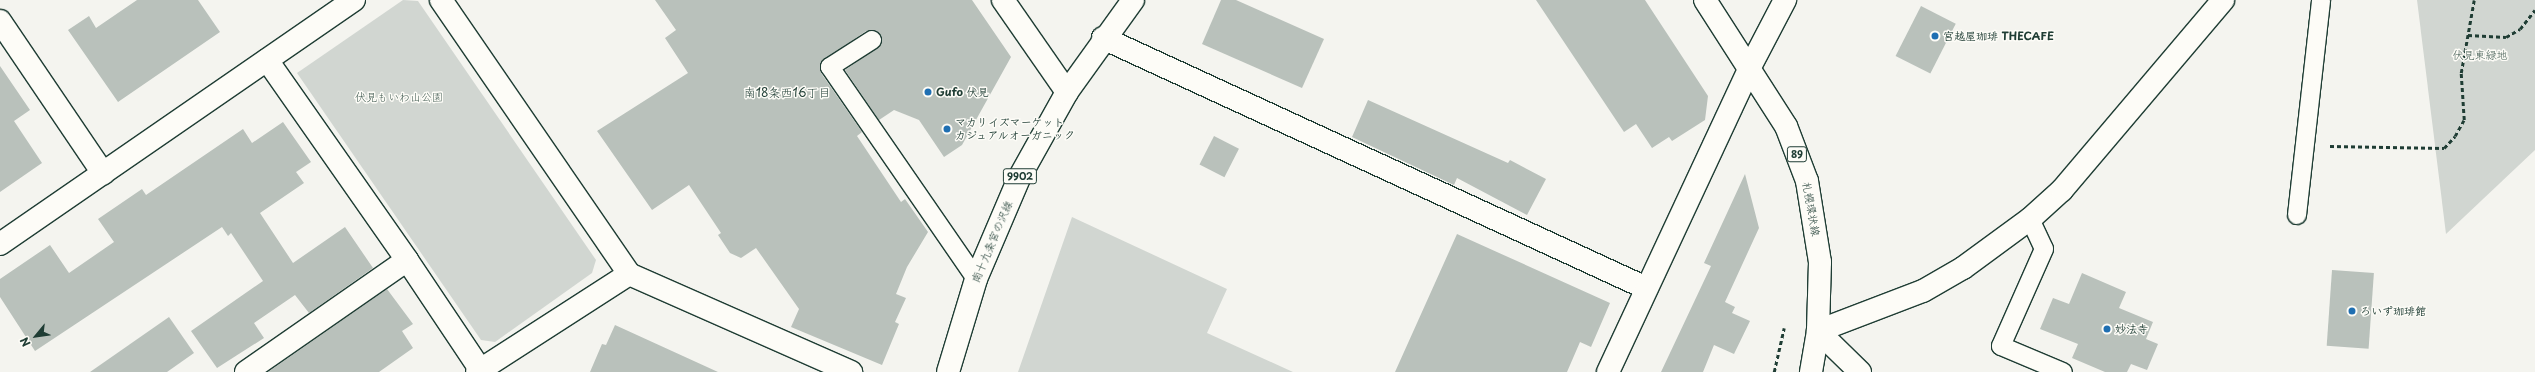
<!DOCTYPE html>
<html>
<head>
<meta charset="utf-8">
<style>
  body { margin:0 }
  #map { position:relative; width:2535px; height:372px; overflow:hidden; background:#f4f4ef; font-family:"Playpen Sans","Klee One",sans-serif }
  div>[style] { position:absolute }
  .green>* { inset:0; background:#d1d6d1 }
  .building>* { inset:0; background:#b9c1bb; transform-origin:0 0 }
  .path>* { height:2.5px; margin-top:-1.25px; transform-origin:0; background:repeating-linear-gradient(90deg,#1f3d34 0 4px,transparent 0 7px) }
  .roads { filter:drop-shadow(1px 0 #1f3d34) drop-shadow(-1px 0 #1f3d34) drop-shadow(0 1px #1f3d34) drop-shadow(0 -1px #1f3d34) }
  .service>* { height:18px; margin:-9px; padding:0 9px; transform-origin:9px; border-radius:9px; background:#fdfcf7 }
  .minor>* { height:22px; margin:-11px; padding:0 11px; transform-origin:11px; border-radius:11px; background:#fdfcf7 }
  .primary>* { height:22px; margin:-11px; padding:0 11px; transform-origin:11px; border-radius:11px; background:#fdfcf7 }
  .dots>* { width:11px; height:11px; translate:-50% -50%; box-sizing:border-box; border:2px solid #fdfcf7; border-radius:50% }
  span { translate:-50% -50%; white-space:nowrap; text-align:center; line-height:1.15; -webkit-text-stroke:3px #fdfcf7; paint-order:stroke }
  .shield-label span { padding:1px 3px; background:#fdfcf7; border:1px solid; border-radius:3px; -webkit-text-stroke-width:0 }
  .shield-label { font-size:10px; color:#1f3d34; font-weight:700 }
  .poi-label { font-size:11px; color:#1f3d34; font-weight:700 }
  .left { translate:0 -50%; text-align:left }
  .park-label { font-size:11px; color:#435c53 }
  .street-label { font-size:11px; color:#1f3d34 }
  .neighbourhood-label { font-size:12px; color:#1f3d34 }
  .north { position:absolute; left:16px; top:316px; width:40px; height:40px; -webkit-text-stroke:3px #fdfcf7; paint-order:stroke; rotate:241deg; font-size:11px; font-weight:700; line-height:16px; text-align:center; color:#1f3d34 }
  .north::after { content:''; display:block; margin:auto; width:14px; height:18px; background:#1f3d34; clip-path:polygon(50% 0,100% 100%,50% 72%,0 100%) }
</style>
</head>
<body>
<div id="map">
  <div class="green">
    <div style="clip-path:polygon(403px 0,418px 1px,596px 260px,592px 273px,495px 342px,481px 340px,297px 73px)"></div>
    <div style="clip-path:polygon(2417px 0,2535px 0,2535px 150px,2446px 234px)"></div>
    <div style="clip-path:polygon(1072px 217px,1227px 289px,1207px 333px,1293px 372px,1018px 372px)"></div>
  </div>
  <div class="building">
    <div style="clip-path:polygon(137px 0,198px 0,220px 32px,118px 102px,68px 30px,89px 16px,96px 28px)"></div>
    <div style="clip-path:polygon(655px 0,972px 0,1011px 57px,962px 145px,944px 157px,919px 120px,894px 110px,879px 120px,845px 70px,881px 45px,882px 39px,877px 31px,866px 31px,820px 63px,821px 73px,862px 132px,857px 136px,901px 202px,905px 199px,928px 232px,907px 267px,896px 294px,906px 298px,895px 322px,899px 324px,882px 365px,791px 327px,799px 309px,756px 248px,741px 258px,730px 253px,718px 235px,721px 233px,689px 185px,652px 210px,597px 131px,688px 73px,665px 38px,676px 30px)"></div>
    <div style="clip-path:polygon(1221px 0,1236px 0,1324px 39px,1302px 88px,1202px 44px)"></div>
    <div style="clip-path:polygon(1536px 0,1645px 0,1708px 96px,1705px 120px,1672px 141px,1669px 137px,1652px 148px,1636px 124px,1624px 132px)"></div>
    <div style="left:1921px;top:6px;width:39px;height:56px;rotate:27deg"></div>
    <div style="clip-path:polygon(0 66px,30px 110px,14px 121px,42px 163px,0 192px)"></div>
    <div style="clip-path:polygon(1368px 100px,1508px 163px,1510px 160px,1546px 179px,1527px 215px,1457px 178px,1454px 185px,1352px 137px)"></div>
    <div style="clip-path:polygon(283px 122px,311px 162px,296px 172px,304px 183px,260px 213px,293px 263px,345px 227px,373px 268px,309px 313px,295px 295px,254px 323px,264px 338px,217px 368px,191px 331px,263px 281px,231px 233px,228px 236px,222px 227px,35px 351px,0 297px,0 279px,50px 245px,69px 273px,114px 242px,98px 219px,142px 189px,146px 195px,243px 129px,252px 143px)"></div>
    <div style="left:1214px;top:136px;width:28px;height:32px;rotate:27deg"></div>
    <div style="clip-path:polygon(1745px 174px,1759px 228px,1725px 302px,1735px 307px,1732px 313px,1750px 321px,1734px 354px,1714px 345px,1703px 372px,1661px 372px,1711px 266px,1704px 263px)"></div>
    <div style="clip-path:polygon(1457px 234px,1610px 303px,1591px 347px,1580px 342px,1567px 372px,1395px 372px)"></div>
    <div style="left:2332px;top:270px;width:42px;height:76px;rotate:4deg"></div>
    <div style="clip-path:polygon(2082px 273px,2126px 292px,2119px 308px,2153px 322px,2146px 339px,2158px 344px,2147px 370px,2131px 364px,2127px 372px,2105px 372px,2072px 358px,2078px 344px,2040px 329px,2053px 298px,2069px 304px)"></div>
    <div style="clip-path:polygon(387px 289px,413px 324px,402px 331px,413px 348px,379px 372px,268px 372px)"></div>
    <div style="clip-path:polygon(169px 317px,194px 353px,167px 372px,90px 372px)"></div>
    <div style="clip-path:polygon(615px 325px,718px 372px,590px 372px,602px 344px,606px 345px)"></div>
  </div>
  <div class="path">
    <div style="left:2468px;top:35px;width:38px;rotate:3deg"></div>
    <div style="left:2506px;top:37px;width:16px;rotate:-30deg"></div>
    <div style="left:2520px;top:29px;width:24px;rotate:-52deg"></div>
    <div style="left:2330px;top:146px;width:114px;rotate:1deg"></div>
    <div style="left:2444px;top:148px;width:16px;rotate:-47deg"></div>
    <div style="left:2455px;top:136px;width:18px;rotate:-61deg"></div>
    <div style="left:2464px;top:120px;width:47px;rotate:-93.7deg"></div>
    <div style="left:2461px;top:73px;width:74px;rotate:-79.9deg"></div>
    <div style="left:1774px;top:372px;width:45px;rotate:-77.2deg"></div>
  </div>
  <div class="roads">
    <div class="service">
      <div style="left:872px;top:40px;width:50px;rotate:147.3deg"></div>
      <div style="left:830px;top:67px;width:257px;rotate:55.4deg"></div>
      <div style="left:2297px;top:215px;width:216px;rotate:-83.6deg"></div>
      <div style="left:2030px;top:219px;width:33px;rotate:65deg"></div>
      <div style="left:2044px;top:249px;width:106px;rotate:113.9deg"></div>
      <div style="left:2001px;top:346px;width:67px;rotate:22.8deg"></div>
    </div>
    <div class="minor">
      <div style="left:441px;top:0;width:332px;rotate:55.5deg"></div>
      <div style="left:629px;top:274px;width:243px;rotate:23.8deg"></div>
      <div style="left:1003px;top:0;width:112px;rotate:55.2deg"></div>
      <div style="left:0;top:21px;width:184px;rotate:55.9deg"></div>
      <div style="left:1103px;top:38px;width:598px;rotate:24.72deg"></div>
      <div style="left:267px;top:60px;width:244px;rotate:55deg"></div>
      <div style="left:407px;top:260px;width:131px;rotate:56.2deg"></div>
      <div style="left:0;top:244px;width:430px;rotate:-34.6deg"></div>
      <div style="left:246px;top:372px;width:196px;rotate:-34.8deg"></div>
      <div style="left:477px;top:372px;width:181px;rotate:-32.8deg"></div>
      <div style="left:1608px;top:372px;width:336px;rotate:-65deg"></div>
      <div style="left:1750px;top:67px;width:76px;rotate:-62.4deg"></div>
      <div style="left:1860px;top:372px;width:59px;rotate:-135.7deg"></div>
      <div style="left:1818px;top:331px;width:112px;rotate:-20.9deg"></div>
      <div style="left:1923px;top:291px;width:46px;rotate:-29.9deg"></div>
      <div style="left:1963px;top:268px;width:83px;rotate:-36.2deg"></div>
      <div style="left:2030px;top:219px;width:43px;rotate:-42.2deg"></div>
      <div style="left:2062px;top:190px;width:249px;rotate:-49.7deg"></div>
    </div>
    <div class="primary">
      <div style="left:1705px;top:0;width:150px;rotate:57.3deg"></div>
      <div style="left:1786px;top:126px;width:59px;rotate:69.1deg"></div>
      <div style="left:1807px;top:181px;width:82px;rotate:80.9deg"></div>
      <div style="left:1820px;top:262px;width:69px;rotate:91.7deg"></div>
      <div style="left:1818px;top:331px;width:42px;rotate:99.7deg"></div>
      <div style="left:948px;top:372px;width:97px;rotate:-73.2deg"></div>
      <div style="left:976px;top:279px;width:110px;rotate:-66.9deg"></div>
      <div style="left:1019px;top:178px;width:98px;rotate:-60.8deg"></div>
      <div style="left:1067px;top:92px;width:113px;rotate:-54.3deg"></div>
    </div>
  </div>
  <div class="dots">
    <div style="left:1935px;top:36px;background:#1f6fb2"></div>
    <div style="left:928px;top:92px;background:#1f6fb2"></div>
    <div style="left:947px;top:129px;background:#1f6fb2"></div>
    <div style="left:2352px;top:311px;background:#1f6fb2"></div>
    <div style="left:2107px;top:329px;background:#1f6fb2"></div>
  </div>
  <div class="shield-label">
    <span style="left:1797px;top:154px">89</span>
    <span style="left:1020px;top:176px">9902</span>
  </div>
  <div class="poi-label">
    <span class="left" style="left:1943px;top:36px">宮越屋珈琲 THECAFE</span>
    <span class="left" style="left:936px;top:92px">Gufo 伏見</span>
    <span class="left" style="left:955px;top:129px">マカリイズマーケット<br>カジュアルオーガニック</span>
    <span class="left" style="left:2360px;top:311px">ろいず珈琲館</span>
    <span class="left" style="left:2115px;top:329px">妙法寺</span>
  </div>
  <div class="park-label">
    <span style="left:2480px;top:55px">伏見東緑地</span>
    <span style="left:399px;top:97px">伏見もいわ山公園</span>
  </div>
  <div class="street-label">
    <span style="left:1811px;top:209px;rotate:80deg">札幌環状線</span>
    <span style="left:992px;top:242px;rotate:-67deg">南十九条宮の沢線</span>
  </div>
  <div class="neighbourhood-label">
    <span style="left:787px;top:93px">南18条西16丁目</span>
  </div>
  <div class="north">N</div>
</div>
</body>
</html>
